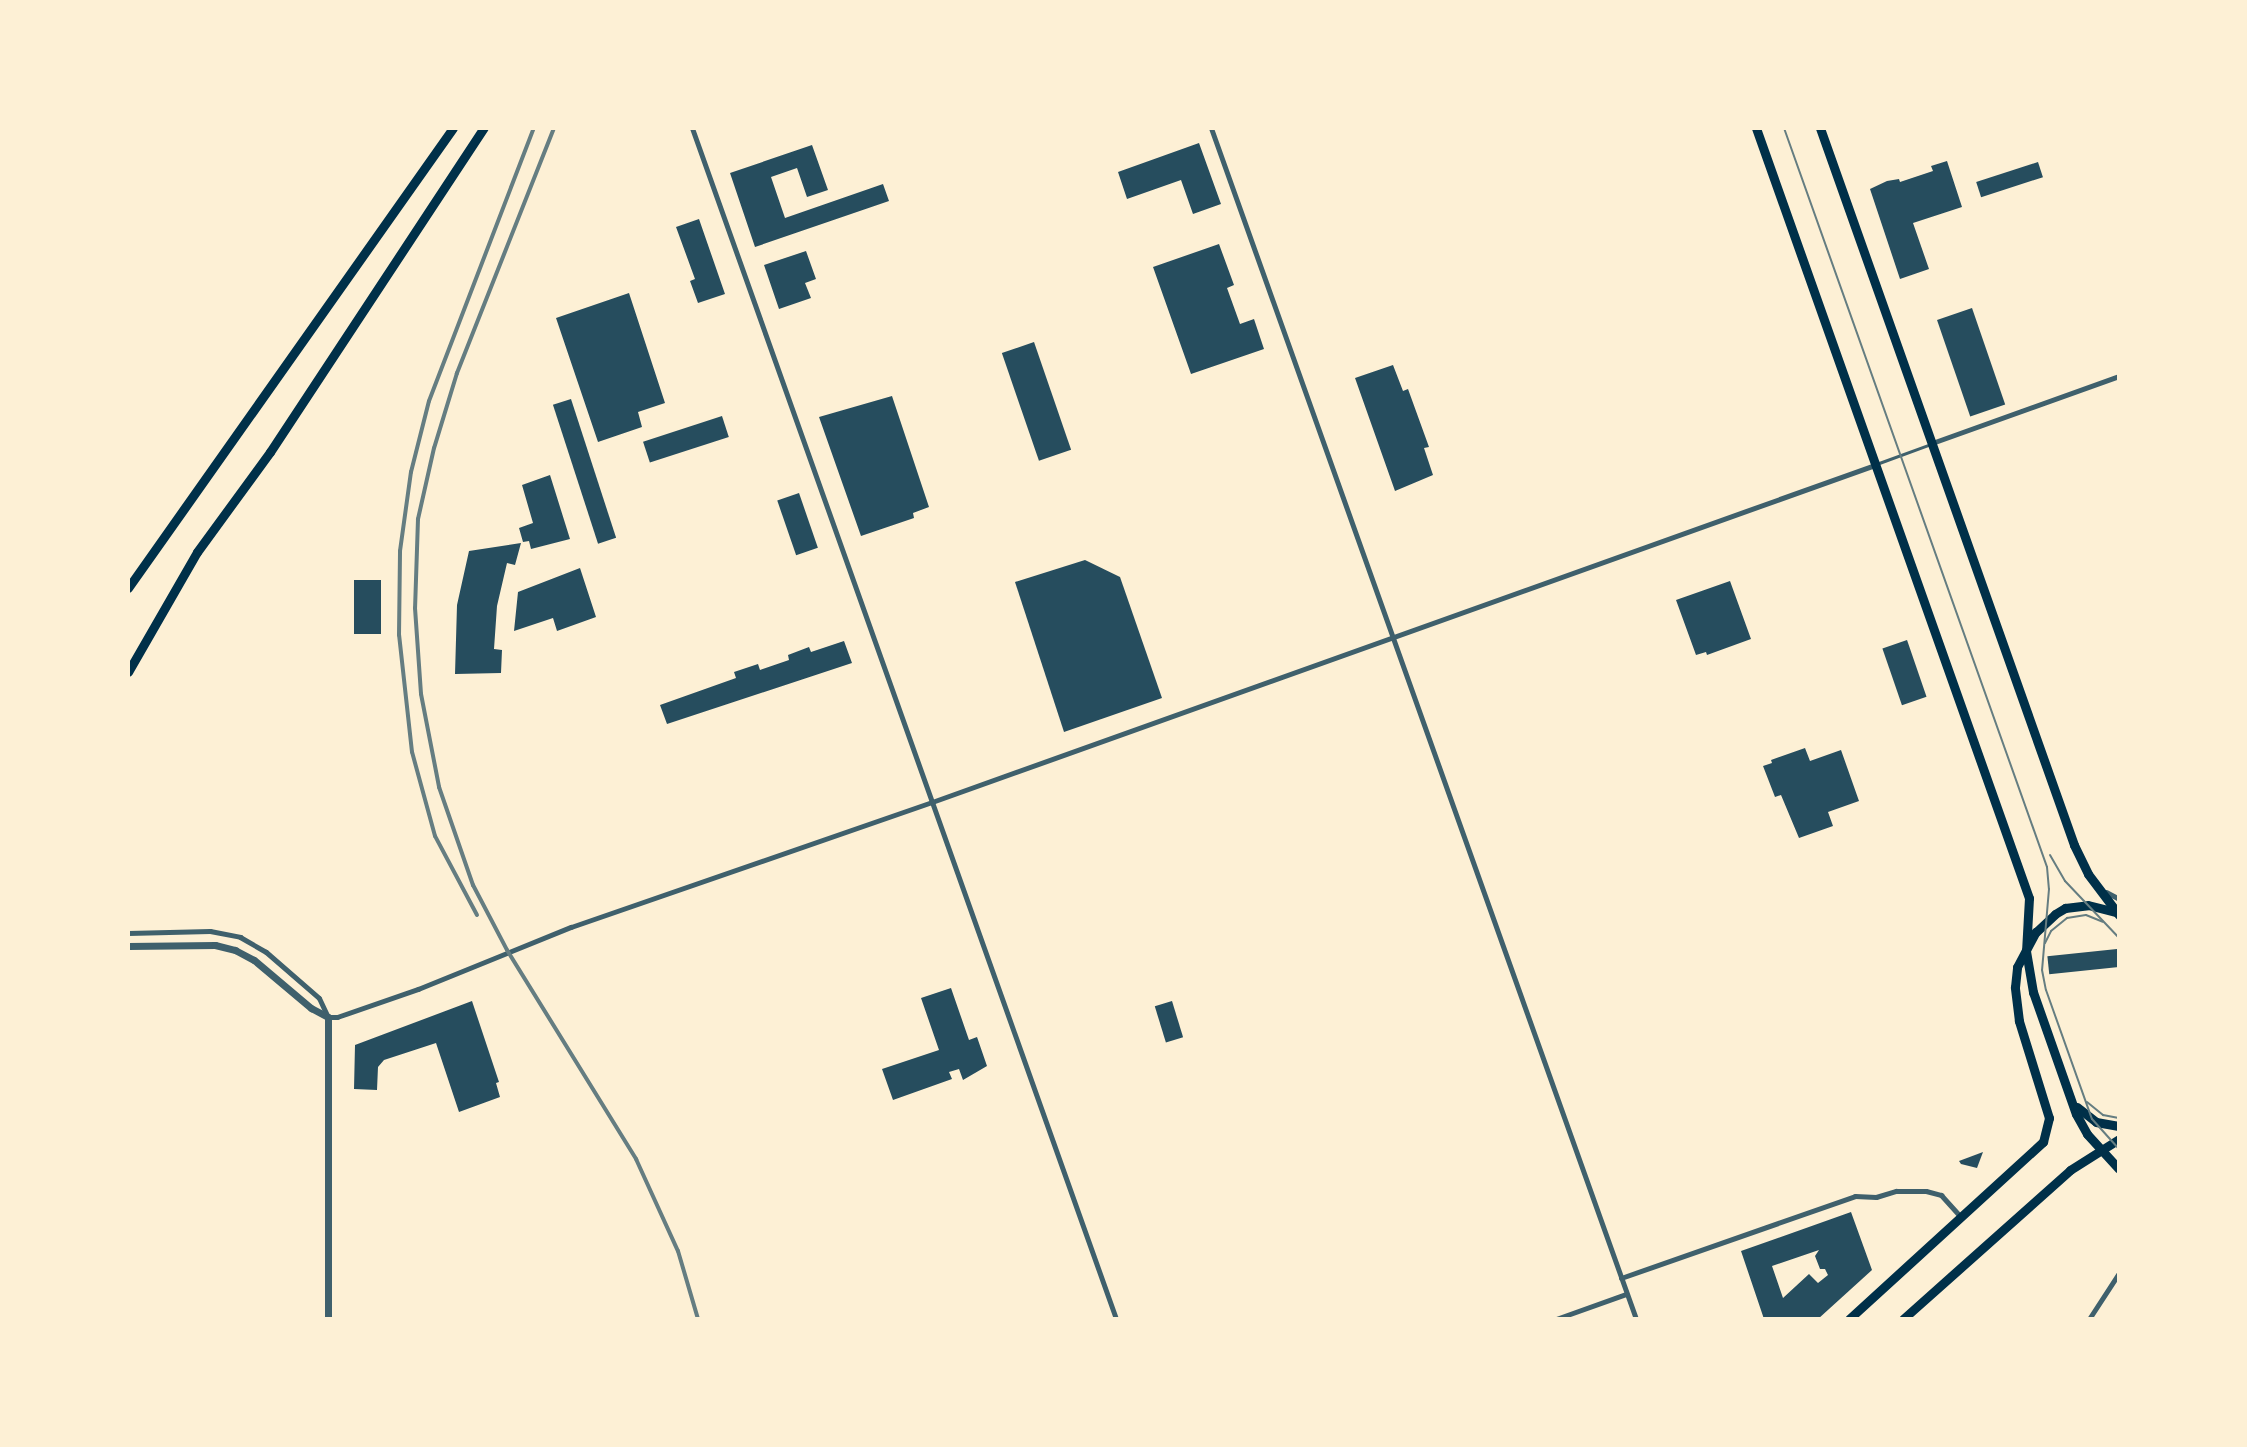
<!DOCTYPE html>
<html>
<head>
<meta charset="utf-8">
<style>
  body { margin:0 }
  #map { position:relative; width:2247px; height:1447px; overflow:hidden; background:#fdf0d5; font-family:Helvetica,sans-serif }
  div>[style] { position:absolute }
  .building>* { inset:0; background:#264d5e; transform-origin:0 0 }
  .service>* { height:3px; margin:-1.5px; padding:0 1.5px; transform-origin:1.5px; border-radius:1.5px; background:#3f606c }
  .minor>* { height:5px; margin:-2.5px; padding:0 2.5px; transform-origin:2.5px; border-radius:2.5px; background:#3f606c }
  .tertiary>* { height:7px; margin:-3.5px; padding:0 3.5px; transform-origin:3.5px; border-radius:3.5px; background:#3f606c }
  .primary>* { height:9px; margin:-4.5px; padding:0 4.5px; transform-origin:4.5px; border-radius:4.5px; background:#003049 }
  .tram>* { height:2px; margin:-1px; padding:0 1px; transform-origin:1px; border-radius:1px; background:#657d81 }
  .rail>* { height:4px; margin:-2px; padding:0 2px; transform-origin:2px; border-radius:2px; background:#657d81 }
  span { translate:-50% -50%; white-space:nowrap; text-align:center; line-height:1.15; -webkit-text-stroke:6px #fdf0d5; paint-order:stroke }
  .frame { position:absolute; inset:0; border:130px solid #fdf0d5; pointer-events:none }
</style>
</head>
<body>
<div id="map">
  <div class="building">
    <div style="clip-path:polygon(1199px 143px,1221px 204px,1193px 214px,1181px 180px,1127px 199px,1118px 172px)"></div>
    <div style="clip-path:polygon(812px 145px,828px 190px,807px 197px,797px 168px,771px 177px,785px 218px,883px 184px,889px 201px,755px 247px,730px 173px)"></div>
    <div style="clip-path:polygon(1947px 161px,1962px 207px,1913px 223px,1929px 269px,1900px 279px,1870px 189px,1887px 181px,1899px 179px,1900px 182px,1933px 171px,1931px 166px)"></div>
    <div style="left:2038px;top:162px;width:16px;height:65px;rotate:72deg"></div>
    <div style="clip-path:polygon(699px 219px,725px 294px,698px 303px,690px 281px,695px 279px,676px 227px)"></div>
    <div style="clip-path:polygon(1219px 244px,1234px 285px,1227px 288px,1240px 324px,1254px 319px,1264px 349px,1191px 374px,1153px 267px)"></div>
    <div style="clip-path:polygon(806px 251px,816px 279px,805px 283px,811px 298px,779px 309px,764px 265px)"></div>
    <div style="clip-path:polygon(629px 293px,665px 403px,638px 412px,642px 427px,598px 442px,556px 318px)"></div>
    <div style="left:1972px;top:308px;width:102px;height:37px;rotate:71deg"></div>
    <div style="left:1034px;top:342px;width:114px;height:34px;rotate:71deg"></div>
    <div style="clip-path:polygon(1393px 365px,1403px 391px,1408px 389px,1429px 447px,1424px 448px,1433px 475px,1395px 491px,1355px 378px)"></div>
    <div style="clip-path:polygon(892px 396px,929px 507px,913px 513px,914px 518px,861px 536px,819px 417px)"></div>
    <div style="left:571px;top:399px;width:146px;height:19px;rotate:72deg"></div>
    <div style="left:722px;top:416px;width:22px;height:83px;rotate:72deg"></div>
    <div style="clip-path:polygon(550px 475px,570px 539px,531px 549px,529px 541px,523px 542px,519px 528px,533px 523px,522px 485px)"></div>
    <div style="left:799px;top:493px;width:58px;height:23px;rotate:71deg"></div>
    <div style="clip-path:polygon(521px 543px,515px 565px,507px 563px,497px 606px,494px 649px,502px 650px,501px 673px,455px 674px,457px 605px,469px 551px)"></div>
    <div style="clip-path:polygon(1085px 560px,1120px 577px,1162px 698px,1064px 732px,1015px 582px)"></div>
    <div style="clip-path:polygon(580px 568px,596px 617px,557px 631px,553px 618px,514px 631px,518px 592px)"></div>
    <div style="left:354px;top:580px;width:27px;height:54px"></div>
    <div style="clip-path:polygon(1730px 581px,1751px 639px,1707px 655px,1706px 652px,1696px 655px,1676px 600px)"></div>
    <div style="left:1907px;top:640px;width:60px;height:26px;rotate:71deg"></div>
    <div style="clip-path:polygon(844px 641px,852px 663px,667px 724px,660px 705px,736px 678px,734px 672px,758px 664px,760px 670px,789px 660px,788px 655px,809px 647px,811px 652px)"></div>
    <div style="clip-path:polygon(1805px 748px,1810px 761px,1841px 750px,1859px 801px,1828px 812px,1833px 826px,1799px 838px,1781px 795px,1775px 797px,1763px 766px,1772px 763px,1771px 760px)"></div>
    <div style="left:2117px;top:949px;width:18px;height:70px;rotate:84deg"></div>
    <div style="clip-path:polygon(951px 988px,969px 1040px,977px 1037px,987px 1066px,963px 1080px,959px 1069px,949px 1072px,952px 1079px,893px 1100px,882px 1069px,939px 1050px,921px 998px)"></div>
    <div style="clip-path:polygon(472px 1001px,499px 1082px,496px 1083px,500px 1097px,459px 1112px,436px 1043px,384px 1060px,378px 1067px,377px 1090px,354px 1089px,355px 1045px)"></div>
    <div style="left:1172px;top:1001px;width:38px;height:18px;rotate:73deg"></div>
    <div style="clip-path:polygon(1983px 1152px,1977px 1168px,1961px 1164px,1959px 1161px)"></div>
    <div style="clip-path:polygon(evenodd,1851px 1212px,1872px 1270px,1818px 1319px,1764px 1319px,1741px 1251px,1851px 1212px,1819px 1250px,1815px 1256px,1820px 1269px,1825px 1269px,1828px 1275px,1818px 1283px,1809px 1274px,1783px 1298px,1772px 1266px,1819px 1250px)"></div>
  </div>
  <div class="service">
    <div style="left:1879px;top:463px;width:52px;rotate:-20.2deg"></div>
  </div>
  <div class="minor">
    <div style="left:692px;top:128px;width:1264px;rotate:70.4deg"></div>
    <div style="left:1211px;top:128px;width:1265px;rotate:70.36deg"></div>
    <div style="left:1932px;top:443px;width:199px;rotate:-19.7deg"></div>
    <div style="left:2106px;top:892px;width:15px;rotate:28deg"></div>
    <div style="left:128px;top:933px;width:82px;rotate:-1.4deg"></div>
    <div style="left:210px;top:931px;width:31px;rotate:11deg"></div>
    <div style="left:240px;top:937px;width:30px;rotate:30deg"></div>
    <div style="left:266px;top:952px;width:70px;rotate:41deg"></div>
    <div style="left:319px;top:998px;width:21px;rotate:65deg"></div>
    <div style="left:328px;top:1017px;width:9px"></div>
    <div style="left:337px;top:1017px;width:86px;rotate:-19.1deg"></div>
    <div style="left:418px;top:989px;width:165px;rotate:-22.1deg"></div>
    <div style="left:571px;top:927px;width:382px;rotate:-19.1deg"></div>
    <div style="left:932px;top:802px;width:1001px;rotate:-19.67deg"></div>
    <div style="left:1621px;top:1278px;width:248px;rotate:-19.3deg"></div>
    <div style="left:1855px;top:1196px;width:21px;rotate:3deg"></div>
    <div style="left:1876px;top:1197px;width:21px;rotate:-17deg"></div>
    <div style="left:1896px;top:1191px;width:30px"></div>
    <div style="left:1926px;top:1191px;width:16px;rotate:15deg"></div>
    <div style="left:1941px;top:1195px;width:31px;rotate:48deg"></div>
    <div style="left:1556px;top:1319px;width:74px;rotate:-19.7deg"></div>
    <div style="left:2089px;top:1319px;width:55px;rotate:-56.9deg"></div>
  </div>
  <div class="tertiary">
    <div style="left:128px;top:946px;width:87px;rotate:-0.7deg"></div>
    <div style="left:215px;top:945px;width:21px;rotate:14deg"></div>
    <div style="left:235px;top:950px;width:21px;rotate:28deg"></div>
    <div style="left:254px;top:960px;width:75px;rotate:40.1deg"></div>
    <div style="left:311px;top:1008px;width:19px;rotate:28deg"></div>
    <div style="left:328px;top:1017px;width:302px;rotate:90deg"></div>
  </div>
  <div class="primary">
    <div style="left:1756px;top:128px;width:817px;rotate:70.48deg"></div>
    <div style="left:2029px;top:898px;width:53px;rotate:93.2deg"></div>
    <div style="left:2026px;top:951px;width:42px;rotate:80.3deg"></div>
    <div style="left:2033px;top:992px;width:129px;rotate:70.6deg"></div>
    <div style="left:2076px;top:1114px;width:23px;rotate:61deg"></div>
    <div style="left:2087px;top:1134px;width:47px;rotate:47.6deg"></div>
    <div style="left:1820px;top:128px;width:761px;rotate:70.49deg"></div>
    <div style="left:2074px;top:845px;width:32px;rotate:64deg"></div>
    <div style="left:2088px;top:874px;width:51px;rotate:52.9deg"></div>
    <div style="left:128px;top:588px;width:563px;rotate:-54.76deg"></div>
    <div style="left:128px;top:672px;width:138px;rotate:-60.1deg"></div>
    <div style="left:197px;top:552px;width:124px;rotate:-53.9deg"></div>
    <div style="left:270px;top:452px;width:388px;rotate:-56.6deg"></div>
    <div style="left:2077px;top:1107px;width:24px;rotate:38deg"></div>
    <div style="left:2096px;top:1122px;width:23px;rotate:10deg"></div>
    <div style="left:1849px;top:1319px;width:263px;rotate:-42.4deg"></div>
    <div style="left:2043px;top:1142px;width:25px;rotate:-76deg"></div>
    <div style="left:2049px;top:1118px;width:102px;rotate:-107.2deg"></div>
    <div style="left:2019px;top:1021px;width:34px;rotate:-97deg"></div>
    <div style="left:2015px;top:987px;width:20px;rotate:-84deg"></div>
    <div style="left:2017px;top:967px;width:40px;rotate:-62deg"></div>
    <div style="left:2036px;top:932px;width:26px;rotate:-43deg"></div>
    <div style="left:2055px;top:914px;width:12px;rotate:-31deg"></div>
    <div style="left:2065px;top:908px;width:23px;rotate:-7deg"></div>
    <div style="left:2088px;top:905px;width:29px;rotate:14deg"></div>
    <div style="left:1903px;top:1319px;width:224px;rotate:-41.7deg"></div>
    <div style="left:2070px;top:1170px;width:58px;rotate:-32.3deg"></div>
  </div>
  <div class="tram">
    <div style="left:1784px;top:128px;width:784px;rotate:70.41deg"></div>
    <div style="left:2047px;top:867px;width:22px;rotate:85deg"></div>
    <div style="left:2049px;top:889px;width:81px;rotate:94.9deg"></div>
    <div style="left:2042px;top:970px;width:20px;rotate:79deg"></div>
    <div style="left:2046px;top:990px;width:137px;rotate:70.4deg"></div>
    <div style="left:2092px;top:1119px;width:40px;rotate:48deg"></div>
    <div style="left:2050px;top:855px;width:30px;rotate:60deg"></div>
    <div style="left:2065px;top:881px;width:79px;rotate:46.5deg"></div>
    <div style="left:2045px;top:943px;width:13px;rotate:-63deg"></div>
    <div style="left:2051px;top:931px;width:21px;rotate:-39deg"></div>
    <div style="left:2067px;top:918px;width:19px;rotate:-9deg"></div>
    <div style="left:2086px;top:915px;width:18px;rotate:22deg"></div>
    <div style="left:2087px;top:1102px;width:21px;rotate:39deg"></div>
    <div style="left:2103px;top:1115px;width:16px;rotate:11deg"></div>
  </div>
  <div class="rail">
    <div style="left:554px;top:128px;width:264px;rotate:111.6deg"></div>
    <div style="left:457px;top:373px;width:78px;rotate:107deg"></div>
    <div style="left:434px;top:448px;width:73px;rotate:102.7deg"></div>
    <div style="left:418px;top:519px;width:89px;rotate:91.9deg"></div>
    <div style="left:415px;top:608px;width:86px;rotate:86deg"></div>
    <div style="left:421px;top:694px;width:95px;rotate:79deg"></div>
    <div style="left:439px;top:787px;width:104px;rotate:70.9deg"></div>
    <div style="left:473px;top:885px;width:73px;rotate:62.4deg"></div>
    <div style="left:507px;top:950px;width:246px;rotate:58.3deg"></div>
    <div style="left:636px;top:1159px;width:101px;rotate:65.5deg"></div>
    <div style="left:678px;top:1251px;width:71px;rotate:73.6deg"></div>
    <div style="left:477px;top:915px;width:89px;rotate:-118deg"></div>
    <div style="left:435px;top:836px;width:87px;rotate:-105.3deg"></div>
    <div style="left:412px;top:752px;width:118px;rotate:-96.3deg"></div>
    <div style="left:399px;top:635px;width:84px;rotate:-89.3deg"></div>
    <div style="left:400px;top:551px;width:80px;rotate:-82.1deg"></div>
    <div style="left:411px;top:472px;width:73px;rotate:-75.8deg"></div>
    <div style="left:429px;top:401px;width:292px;rotate:-69deg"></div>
  </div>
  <div class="frame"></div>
</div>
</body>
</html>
